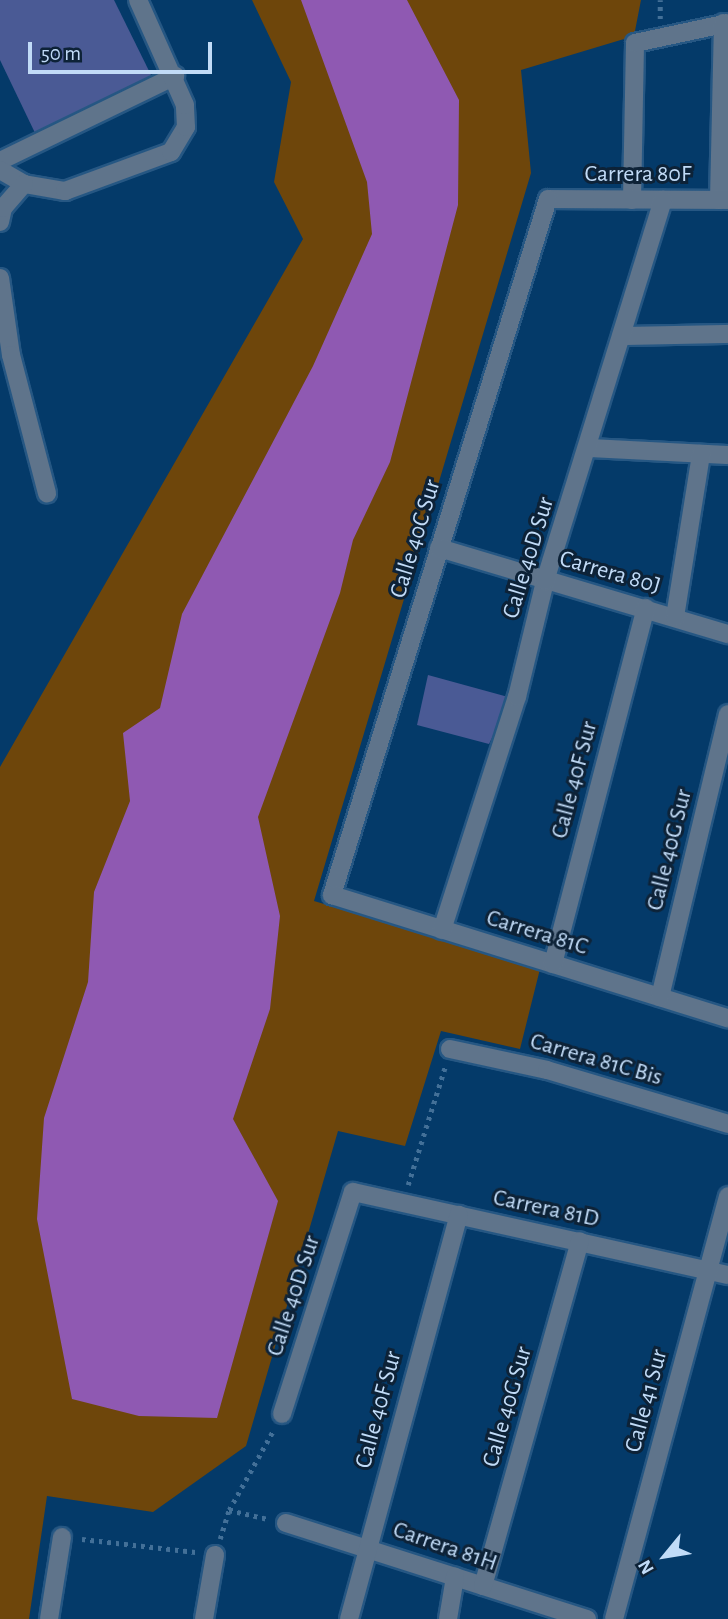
<!DOCTYPE html>
<html>
<head>
<meta charset="utf-8">
<style>
  body { margin:0 }
  #map { position:relative; width:728px; height:1619px; overflow:hidden; background:#043a69; font-family:"Alegreya Sans",sans-serif }
  div>[style] { position:absolute }
  .green>* { inset:0; background:#6e460b }
  .water>* { inset:0; background:#8f59b2 }
  .building>* { inset:0; background:#4a5a95 }
  .path>* { height:4.5px; margin-top:-2.25px; transform-origin:0; background:repeating-linear-gradient(90deg,#437098 0 3.5px,transparent 0 8.5px) }
  .roads { filter:drop-shadow(2px 0 #265783) drop-shadow(-2px 0 #265783) drop-shadow(0 2px #265783) drop-shadow(0 -2px #265783) }
  .minor>* { height:18px; margin:-9px; padding:0 9px; transform-origin:9px; border-radius:9px; background:#5f748b }
  span { translate:-50% -50%; white-space:nowrap; text-align:center; line-height:1.15; -webkit-text-stroke:6px #0d2237; paint-order:stroke }
  .street-label { font-size:24px; color:#c1dbf7 }
  .north { position:absolute; left:630px; top:1521px; width:70px; height:70px; -webkit-text-stroke:5px #0d2237; paint-order:stroke; rotate:240deg; font-size:19px; font-weight:700; line-height:28px; text-align:center; color:#c1dbf7 }
  .north::after { content:''; display:block; margin:auto; width:24px; height:32px; background:#c1dbf7; clip-path:polygon(50% 0,100% 100%,50% 72%,0 100%) }
  .scale { position:absolute; left:28px; top:42px; width:184px; height:32px; box-sizing:border-box; border:4px solid #c1dbf7; border-top:0; padding-left:9px; font-size:21px; line-height:24px; white-space:nowrap; color:#c1dbf7; -webkit-text-stroke:5px #0d2237; paint-order:stroke }
</style>
</head>
<body>
<div id="map">
  <div class="green">
    <div style="clip-path:polygon(252px 0,641px 0,634px 36px,521px 70px,531px 173px,314px 901px,540px 969px,520px 1049px,441px 1031px,405px 1146px,338px 1131px,246px 1446px,153px 1512px,47px 1496px,29px 1619px,0 1619px,0 767px,303px 239px,274px 182px,291px 82px)"></div>
  </div>
  <div class="water">
    <div style="clip-path:polygon(301px 0,407px 0,459px 100px,458px 205px,390px 462px,353px 540px,340px 593px,258px 817px,280px 916px,270px 1009px,233px 1119px,278px 1201px,217px 1418px,139px 1416px,72px 1399px,37px 1219px,44px 1118px,88px 982px,94px 892px,130px 801px,123px 733px,160px 708px,182px 614px,313px 366px,372px 234px,367px 182px)"></div>
  </div>
  <div class="building">
    <div style="clip-path:polygon(0 0,114px 0,153px 79px,36px 135px,0 60px)"></div>
    <div style="clip-path:polygon(428px 675px,512px 698px,489px 744px,417px 725px)"></div>
  </div>
  <div class="path">
    <div style="left:660px;top:19px;width:19px;rotate:-90deg"></div>
    <div style="left:408px;top:1185px;width:124px;rotate:-72.6deg"></div>
    <div style="left:229px;top:1510px;width:40px;rotate:13deg"></div>
    <div style="left:82px;top:1539px;width:114px;rotate:6.6deg"></div>
    <div style="left:220px;top:1539px;width:30px;rotate:-73deg"></div>
    <div style="left:229px;top:1510px;width:90px;rotate:-60.9deg"></div>
  </div>
  <div class="roads">
    <div class="minor">
      <div style="left:0;top:161px;width:195px;rotate:-25.9deg"></div>
      <div style="left:0;top:170px;width:28px;rotate:30deg"></div>
      <div style="left:24px;top:184px;width:42px;rotate:9.7deg"></div>
      <div style="left:65px;top:191px;width:113px;rotate:-20.2deg"></div>
      <div style="left:171px;top:152px;width:29px;rotate:-59deg"></div>
      <div style="left:186px;top:127px;width:22px;rotate:-93deg"></div>
      <div style="left:185px;top:105px;width:115px;rotate:-114.1deg"></div>
      <div style="left:632px;top:200px;width:157px;rotate:-88.9deg"></div>
      <div style="left:635px;top:43px;width:95px;rotate:-12.1deg"></div>
      <div style="left:719px;top:200px;width:177px;rotate:-88.7deg"></div>
      <div style="left:728px;top:200px;width:180px;rotate:-179.7deg"></div>
      <div style="left:548px;top:199px;width:729px;rotate:107.24deg"></div>
      <div style="left:332px;top:895px;width:415px;rotate:17.3deg"></div>
      <div style="left:0;top:222px;width:14px;rotate:-78deg"></div>
      <div style="left:3px;top:208px;width:32px;rotate:-49deg"></div>
      <div style="left:0;top:278px;width:78px;rotate:81.9deg"></div>
      <div style="left:11px;top:355px;width:143px;rotate:75.4deg"></div>
      <div style="left:622px;top:336px;width:106px;rotate:-1.1deg"></div>
      <div style="left:589px;top:448px;width:139px;rotate:2.9deg"></div>
      <div style="left:439px;top:548px;width:302px;rotate:16.6deg"></div>
      <div style="left:675px;top:617px;width:165px;rotate:-80.9deg"></div>
      <div style="left:442px;top:930px;width:245px;rotate:-72.2deg"></div>
      <div style="left:517px;top:697px;width:119px;rotate:-76.4deg"></div>
      <div style="left:545px;top:581px;width:399px;rotate:-72.8deg"></div>
      <div style="left:553px;top:964px;width:368px;rotate:-75.4deg"></div>
      <div style="left:660px;top:997px;width:291px;rotate:-76.5deg"></div>
      <div style="left:450px;top:1049px;width:99px;rotate:12.2deg"></div>
      <div style="left:547px;top:1070px;width:189px;rotate:16.6deg"></div>
      <div style="left:282px;top:1414px;width:233px;rotate:-72.3deg"></div>
      <div style="left:353px;top:1192px;width:384px;rotate:12.5deg"></div>
      <div style="left:286px;top:1523px;width:316px;rotate:17.7deg"></div>
      <div style="left:483px;top:1586px;width:358px;rotate:-74.3deg"></div>
      <div style="left:49px;top:1619px;width:83px;rotate:-81deg"></div>
      <div style="left:204px;top:1619px;width:65px;rotate:-80.2deg"></div>
      <div style="left:349px;top:1619px;width:419px;rotate:-74.8deg"></div>
      <div style="left:448px;top:1619px;width:43px;rotate:-80.5deg"></div>
      <div style="left:614px;top:1619px;width:438px;rotate:-74.9deg"></div>
    </div>
  </div>
  <div class="street-label">
    <span style="left:638px;top:175px">Carrera 80F</span>
    <span style="left:416px;top:539px;rotate:-73deg">Calle 40C Sur</span>
    <span style="left:529px;top:558px;rotate:-73deg">Calle 40D Sur</span>
    <span style="left:610px;top:573px;rotate:16deg">Carrera 80J</span>
    <span style="left:575px;top:780px;rotate:-75deg">Calle 40F Sur</span>
    <span style="left:670px;top:850px;rotate:-76deg">Calle 40G Sur</span>
    <span style="left:537px;top:933px;rotate:17deg">Carrera 81C</span>
    <span style="left:596px;top:1060px;rotate:16deg">Carrera 81C Bis</span>
    <span style="left:546px;top:1209px;rotate:12deg">Carrera 81D</span>
    <span style="left:294px;top:1296px;rotate:-72deg">Calle 40D Sur</span>
    <span style="left:647px;top:1401px;rotate:-75deg">Calle 41 Sur</span>
    <span style="left:508px;top:1407px;rotate:-74deg">Calle 40G Sur</span>
    <span style="left:379px;top:1410px;rotate:-75deg">Calle 40F Sur</span>
    <span style="left:445px;top:1547px;rotate:19deg">Carrera 81H</span>
  </div>
  <div class="north">N</div>
  <div class="scale">50 m</div>
</div>
</body>
</html>
